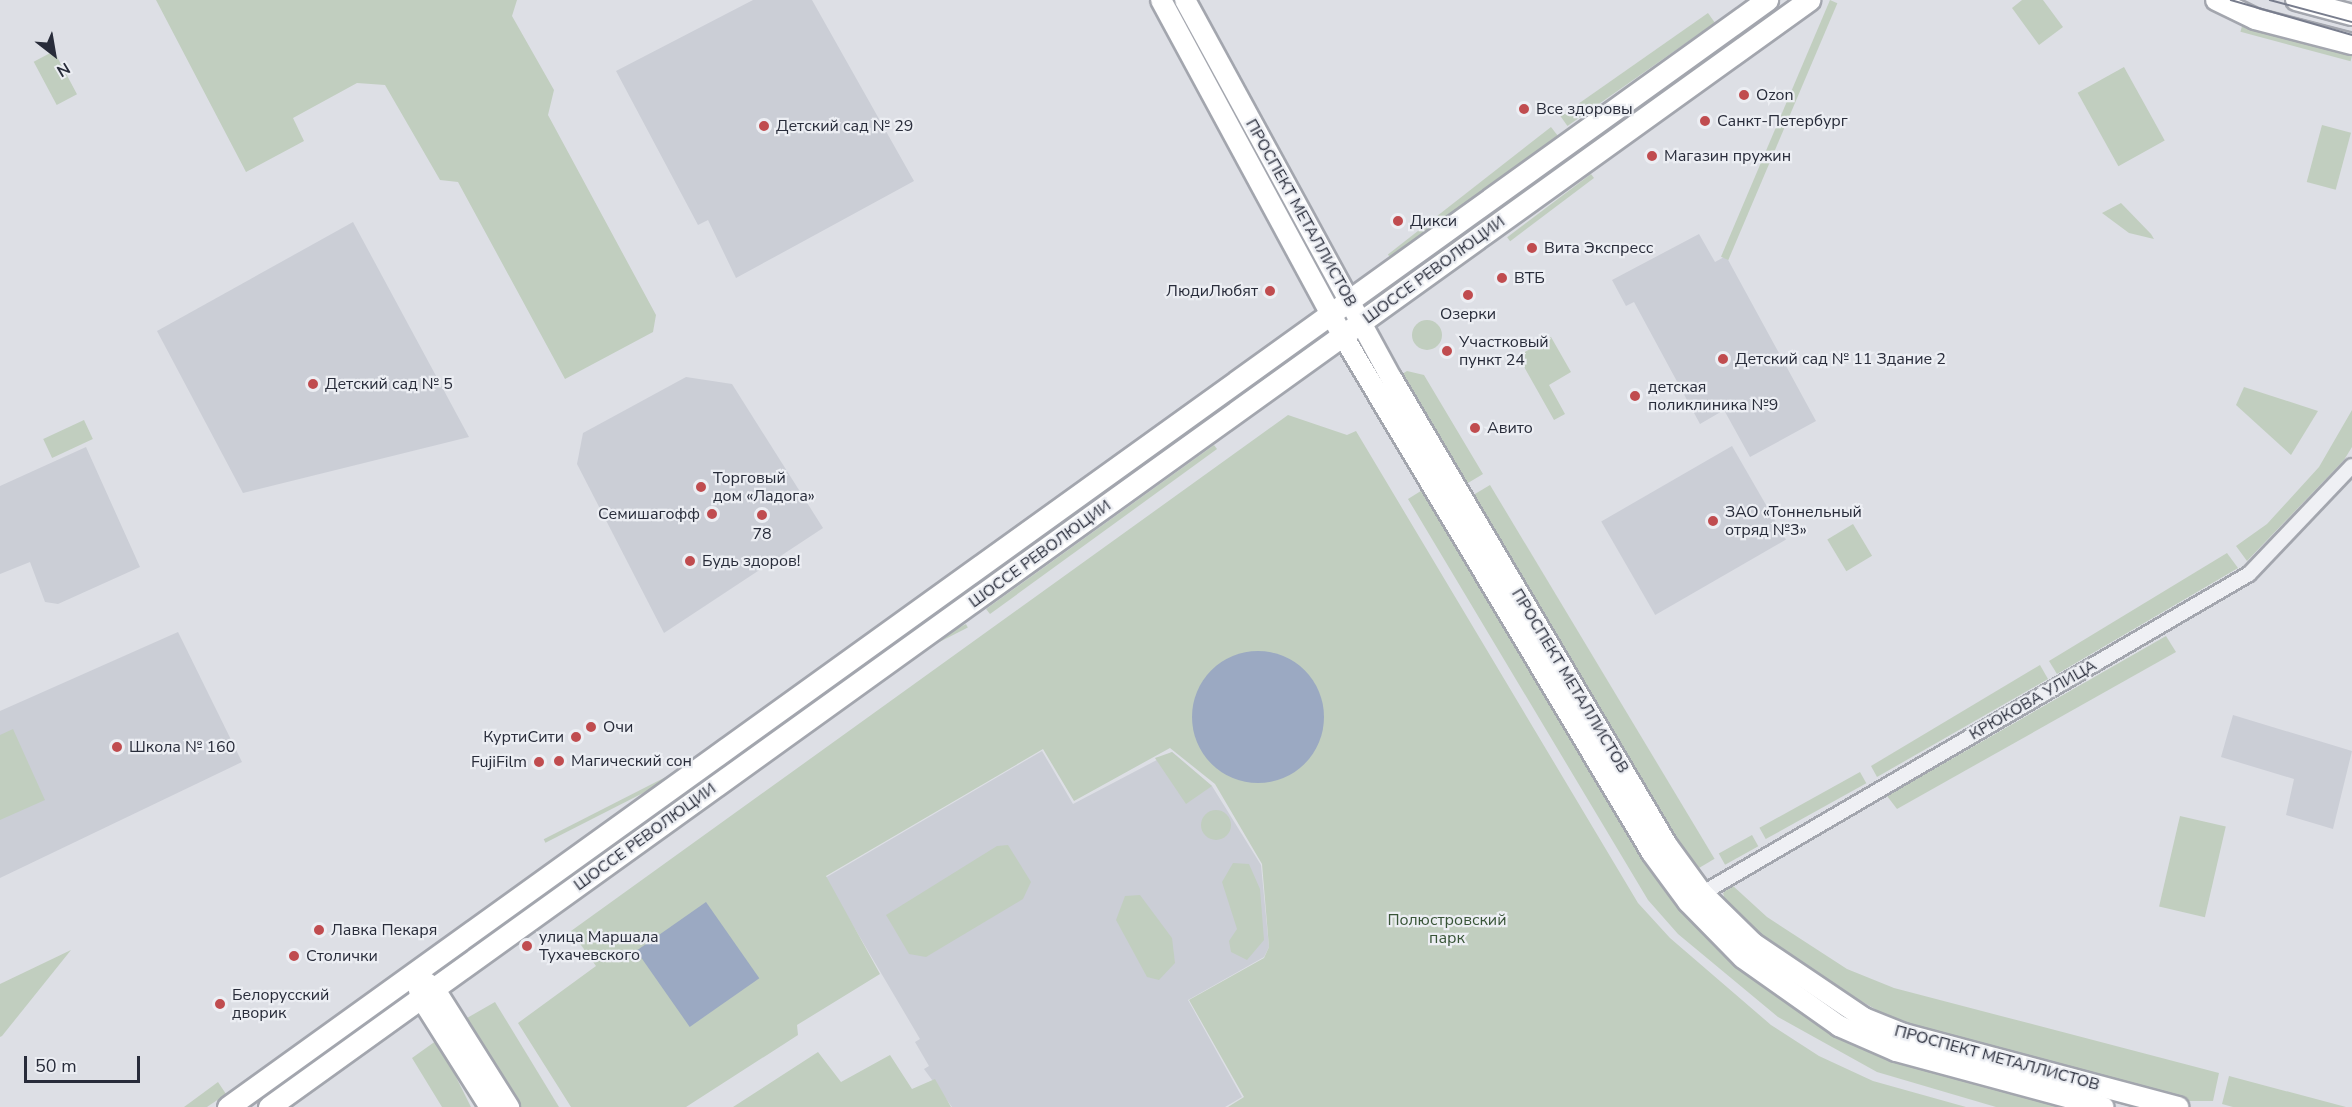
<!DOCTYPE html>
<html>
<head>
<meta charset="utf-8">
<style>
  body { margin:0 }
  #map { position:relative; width:2352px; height:1107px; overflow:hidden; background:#dddfe5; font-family:"Nunito Sans",sans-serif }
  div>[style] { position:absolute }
  .built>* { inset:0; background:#cbced6; transform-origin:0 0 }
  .green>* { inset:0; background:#c1cebf; transform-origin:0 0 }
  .round { border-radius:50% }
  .water>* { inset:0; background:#9ba9c2; transform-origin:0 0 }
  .roads { filter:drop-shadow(2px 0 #a3a6ae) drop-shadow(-2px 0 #a3a6ae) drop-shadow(0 2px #a3a6ae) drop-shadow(0 -2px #a3a6ae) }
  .street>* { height:14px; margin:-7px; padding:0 7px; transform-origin:7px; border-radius:7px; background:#eff0f4 }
  .secondary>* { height:20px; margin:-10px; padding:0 10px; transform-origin:10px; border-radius:10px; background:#fff }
  .primary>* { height:21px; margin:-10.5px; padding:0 10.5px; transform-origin:10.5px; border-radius:10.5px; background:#fff }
  .tram>* { height:1.5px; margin:-0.75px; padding:0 0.75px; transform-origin:0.75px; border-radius:0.75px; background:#787d8d }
  .dots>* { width:16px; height:16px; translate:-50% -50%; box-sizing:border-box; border:3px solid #eceef3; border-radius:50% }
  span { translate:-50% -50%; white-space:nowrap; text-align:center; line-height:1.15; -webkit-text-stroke:4.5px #eceef3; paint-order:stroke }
  .poi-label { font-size:16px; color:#282c3a }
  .left { translate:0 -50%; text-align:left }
  .right { translate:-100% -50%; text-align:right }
  .street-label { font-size:16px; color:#282c3a }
  .park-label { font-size:16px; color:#385437 }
  .north { position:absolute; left:24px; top:24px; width:60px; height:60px; -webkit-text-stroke:4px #eceef3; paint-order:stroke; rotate:149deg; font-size:16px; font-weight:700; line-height:24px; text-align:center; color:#282c3a }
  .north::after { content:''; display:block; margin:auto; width:21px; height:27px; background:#282c3a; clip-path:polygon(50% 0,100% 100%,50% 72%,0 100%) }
  .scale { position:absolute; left:24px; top:1056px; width:116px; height:27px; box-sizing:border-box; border:3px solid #282c3a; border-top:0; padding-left:8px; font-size:18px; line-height:21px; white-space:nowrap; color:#282c3a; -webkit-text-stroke:4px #eceef3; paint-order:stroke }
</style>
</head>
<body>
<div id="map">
  <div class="built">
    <div style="clip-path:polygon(753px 0,812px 0,914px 181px,736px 278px,708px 220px,698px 225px,616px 71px)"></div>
    <div style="clip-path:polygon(353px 222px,469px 437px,243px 493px,157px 331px)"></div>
    <div style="clip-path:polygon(1699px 234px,1715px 262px,1726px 256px,1816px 421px,1750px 457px,1724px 410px,1700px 424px,1634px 302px,1626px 306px,1612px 280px)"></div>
    <div style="clip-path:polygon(686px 377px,732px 384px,823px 528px,664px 633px,577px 464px,583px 433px)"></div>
    <div style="left:1732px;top:446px;width:108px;height:151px;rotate:60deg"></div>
    <div style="clip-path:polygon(86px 447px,140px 567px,58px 604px,45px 602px,30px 562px,0 574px,0 486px)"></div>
    <div style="clip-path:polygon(178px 632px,242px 762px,0 878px,0 711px)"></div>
    <div style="clip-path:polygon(2233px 715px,2352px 751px,2333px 829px,2286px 815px,2294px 779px,2221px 757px)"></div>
    <div style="clip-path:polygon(1042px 751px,1073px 804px,1172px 752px,1212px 786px,1261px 865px,1269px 947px,1264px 957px,1188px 1000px,1242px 1097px,1225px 1107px,952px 1107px,924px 1069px,929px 1066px,915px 1042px,920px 1039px,825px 878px)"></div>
  </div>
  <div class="green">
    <div style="clip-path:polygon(156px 0,517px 0,512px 16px,554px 90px,548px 115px,656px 315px,653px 332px,565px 379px,458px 182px,440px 180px,385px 85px,357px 83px,293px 118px,304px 141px,246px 172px)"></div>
    <div style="left:1830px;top:0;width:8px;height:279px;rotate:23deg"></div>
    <div style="clip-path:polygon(2022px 0,2043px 0,2063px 27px,2039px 45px,2012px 8px)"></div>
    <div style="left:1708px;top:13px;width:12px;height:180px;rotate:55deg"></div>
    <div style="left:2242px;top:26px;width:114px;height:6px;rotate:15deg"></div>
    <div style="left:54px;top:51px;width:49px;height:23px;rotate:62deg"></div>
    <div style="left:2124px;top:67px;width:84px;height:53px;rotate:61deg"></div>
    <div style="left:2322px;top:125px;width:30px;height:59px;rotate:15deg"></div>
    <div style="left:1551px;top:127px;width:11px;height:207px;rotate:52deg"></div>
    <div style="left:1591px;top:174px;width:5px;height:105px;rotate:53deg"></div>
    <div style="clip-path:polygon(2121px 203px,2151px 234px,2154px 239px,2129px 233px,2102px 213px)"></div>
    <div class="round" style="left:1412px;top:320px;width:30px;height:30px"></div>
    <div style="clip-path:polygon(1551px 337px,1571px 372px,1549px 385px,1565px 414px,1554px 420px,1518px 356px)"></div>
    <div style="clip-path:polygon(1407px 371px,1424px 375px,1483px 474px,1463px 486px,1462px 475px,1402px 374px)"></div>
    <div style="clip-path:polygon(2244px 387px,2318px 411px,2291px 455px,2236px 405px)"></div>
    <div style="clip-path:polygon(2352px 410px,2352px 447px,2344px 460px,2247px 561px,2236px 546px,2267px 524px,2319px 467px)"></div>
    <div style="clip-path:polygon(1288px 415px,1347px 435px,1356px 431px,1638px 903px,1670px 938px,1771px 1025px,1819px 1056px,1873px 1081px,1966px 1107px,1228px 1107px,1244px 1097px,1189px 1000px,1264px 958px,1269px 947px,1262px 864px,1215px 784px,1170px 748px,1074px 801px,1043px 749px,826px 876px,880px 974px,797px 1025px,798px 1035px,686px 1107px,571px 1107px,518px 1023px,596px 966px,571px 931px)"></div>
    <div style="left:84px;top:420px;width:21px;height:45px;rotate:65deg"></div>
    <div style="clip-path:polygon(1214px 445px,1217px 449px,990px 614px,986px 609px)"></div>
    <div style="left:1490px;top:485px;width:436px;height:23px;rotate:59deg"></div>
    <div style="clip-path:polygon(1424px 489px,1663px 887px,1735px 967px,1832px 1034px,1892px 1060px,2068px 1107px,1996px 1107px,1877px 1072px,1778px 1017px,1678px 934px,1648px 900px,1408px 499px)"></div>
    <div style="left:1853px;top:524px;width:37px;height:30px;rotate:59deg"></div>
    <div style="clip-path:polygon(2227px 553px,2238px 568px,2057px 674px,2049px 661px)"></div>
    <div style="left:966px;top:624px;width:4px;height:474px;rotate:63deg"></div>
    <div style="clip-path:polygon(2166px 636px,2176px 652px,1897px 809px,1887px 796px)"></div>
    <div style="clip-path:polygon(2040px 665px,2048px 679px,1877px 777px,1871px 766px)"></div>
    <div style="clip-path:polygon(13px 729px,45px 800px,0 820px,0 735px)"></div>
    <div style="clip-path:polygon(1172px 752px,1212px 786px,1186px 804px,1155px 758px)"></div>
    <div style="left:1860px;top:772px;width:13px;height:115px;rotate:61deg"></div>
    <div class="round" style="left:1201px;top:810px;width:30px;height:30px"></div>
    <div style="left:2180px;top:816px;width:47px;height:93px;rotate:13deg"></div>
    <div style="left:1752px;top:835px;width:13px;height:38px;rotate:61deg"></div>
    <div style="clip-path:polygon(1008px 845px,1031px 882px,1023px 899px,926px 957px,909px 954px,886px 915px,997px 846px)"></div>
    <div style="clip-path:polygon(1233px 863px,1249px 864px,1260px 889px,1264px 940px,1247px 960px,1231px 952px,1229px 941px,1237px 929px,1222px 882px)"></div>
    <div style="clip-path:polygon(1732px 885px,1767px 917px,1847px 969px,1894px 988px,2219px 1073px,2213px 1101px,2181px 1101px,1906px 1027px,1792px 961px,1759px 934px,1726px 903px,1723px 893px)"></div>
    <div style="clip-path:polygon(1140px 895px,1172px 938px,1175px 963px,1159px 980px,1147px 977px,1116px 920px,1125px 896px)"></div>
    <div style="clip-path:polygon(71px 950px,2px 1036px,0 1037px,0 984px)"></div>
    <div style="clip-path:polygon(495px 1002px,559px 1107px,521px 1107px,467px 1018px)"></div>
    <div style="clip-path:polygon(440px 1038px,455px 1062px,450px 1065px,471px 1107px,442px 1107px,412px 1058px)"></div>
    <div style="clip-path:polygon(818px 1052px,841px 1082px,890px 1055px,912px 1089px,935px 1079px,951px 1107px,733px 1107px)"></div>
    <div style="clip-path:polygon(2229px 1076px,2346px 1107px,2233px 1107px,2222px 1104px)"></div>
    <div style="clip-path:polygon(218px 1082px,226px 1094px,207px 1107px,184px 1107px)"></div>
  </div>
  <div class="water">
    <div class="round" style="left:1192px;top:651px;width:132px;height:132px"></div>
    <div style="left:706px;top:902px;width:93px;height:85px;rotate:55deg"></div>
  </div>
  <div class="roads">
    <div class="street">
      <div style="left:1696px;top:897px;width:640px;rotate:-30.29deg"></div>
      <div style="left:2249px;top:574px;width:149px;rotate:-46.4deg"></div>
    </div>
    <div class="secondary">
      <div style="left:1161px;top:0;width:382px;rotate:61.6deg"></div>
      <div style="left:1343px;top:336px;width:602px;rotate:59.13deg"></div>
      <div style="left:1652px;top:853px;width:61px;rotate:53.7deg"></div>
      <div style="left:1688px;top:902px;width:78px;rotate:45.5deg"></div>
      <div style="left:1743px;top:958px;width:118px;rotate:35.3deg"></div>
      <div style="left:1839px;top:1026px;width:62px;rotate:23.7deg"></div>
      <div style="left:1896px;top:1051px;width:215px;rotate:15.1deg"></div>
      <div style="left:1185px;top:0;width:432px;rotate:61.4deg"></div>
      <div style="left:1392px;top:379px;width:541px;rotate:59.45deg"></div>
      <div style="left:1667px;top:845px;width:59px;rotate:53.9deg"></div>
      <div style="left:1702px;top:893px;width:71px;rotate:44.4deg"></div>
      <div style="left:1753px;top:943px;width:134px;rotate:34deg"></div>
      <div style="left:1864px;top:1018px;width:43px;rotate:21.8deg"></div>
      <div style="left:1904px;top:1034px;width:284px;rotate:14.9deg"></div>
      <div style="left:2216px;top:0;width:43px;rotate:26deg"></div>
      <div style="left:2255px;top:19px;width:100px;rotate:14.5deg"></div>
      <div style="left:2296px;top:0;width:58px;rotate:15deg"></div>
      <div style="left:414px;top:974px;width:24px;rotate:35deg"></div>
      <div style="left:434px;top:988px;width:141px;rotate:57.8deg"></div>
      <div style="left:417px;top:982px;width:16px;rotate:76deg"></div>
      <div style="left:421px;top:998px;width:129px;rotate:57.7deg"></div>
    </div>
    <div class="primary">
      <div style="left:228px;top:1107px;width:1896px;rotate:-35.73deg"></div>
      <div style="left:269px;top:1107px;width:1897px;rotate:-35.71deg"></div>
    </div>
  </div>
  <div class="tram">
    <div style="left:2231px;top:0;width:126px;rotate:16.1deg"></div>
    <div style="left:2270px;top:0;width:85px;rotate:15deg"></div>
  </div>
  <div class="dots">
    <div style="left:1744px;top:95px;background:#c04c4f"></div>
    <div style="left:1524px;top:109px;background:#c04c4f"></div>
    <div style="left:1705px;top:121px;background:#c04c4f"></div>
    <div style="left:764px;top:126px;background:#c04c4f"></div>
    <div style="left:1652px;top:156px;background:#c04c4f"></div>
    <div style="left:1398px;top:221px;background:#c04c4f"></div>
    <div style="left:1532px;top:248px;background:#c04c4f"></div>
    <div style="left:1502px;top:278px;background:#c04c4f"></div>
    <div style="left:1270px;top:291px;background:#c04c4f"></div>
    <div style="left:1468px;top:295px;background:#c04c4f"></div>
    <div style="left:1447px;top:351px;background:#c04c4f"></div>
    <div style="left:1723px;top:359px;background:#c04c4f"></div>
    <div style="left:313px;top:384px;background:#c04c4f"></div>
    <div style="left:1635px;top:396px;background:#c04c4f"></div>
    <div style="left:1475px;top:428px;background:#c04c4f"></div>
    <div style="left:701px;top:487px;background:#c04c4f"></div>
    <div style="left:712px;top:514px;background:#c04c4f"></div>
    <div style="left:762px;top:515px;background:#c04c4f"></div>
    <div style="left:1713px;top:521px;background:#c04c4f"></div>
    <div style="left:690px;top:561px;background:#c04c4f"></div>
    <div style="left:591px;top:727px;background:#c04c4f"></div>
    <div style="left:576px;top:737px;background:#c04c4f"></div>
    <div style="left:117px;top:747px;background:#c04c4f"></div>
    <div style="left:559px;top:761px;background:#c04c4f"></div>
    <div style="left:539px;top:762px;background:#c04c4f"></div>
    <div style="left:319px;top:930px;background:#c04c4f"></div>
    <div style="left:527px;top:946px;background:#c04c4f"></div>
    <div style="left:294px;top:956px;background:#c04c4f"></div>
    <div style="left:220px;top:1004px;background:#c04c4f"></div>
  </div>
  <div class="poi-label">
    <span class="left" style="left:1756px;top:95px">Ozon</span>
    <span class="left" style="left:1536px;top:109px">Все здоровы</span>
    <span class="left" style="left:1717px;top:121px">Санкт-Петербург</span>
    <span class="left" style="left:776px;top:126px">Детский сад № 29</span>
    <span class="left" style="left:1664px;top:156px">Магазин пружин</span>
    <span class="left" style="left:1410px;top:221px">Дикси</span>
    <span class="left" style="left:1544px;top:248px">Вита Экспресс</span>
    <span class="left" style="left:1514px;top:278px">ВТБ</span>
    <span class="right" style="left:1258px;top:291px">ЛюдиЛюбят</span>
    <span style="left:1468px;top:314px">Озерки</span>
    <span class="left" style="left:1459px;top:351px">Участковый<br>пункт 24</span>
    <span class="left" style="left:1735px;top:359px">Детский сад № 11 Здание 2</span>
    <span class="left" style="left:325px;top:384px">Детский сад № 5</span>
    <span class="left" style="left:1648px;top:396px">детская<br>поликлиника №9</span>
    <span class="left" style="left:1487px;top:428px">Авито</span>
    <span class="left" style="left:713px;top:487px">Торговый<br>дом «Ладога»</span>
    <span class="left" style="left:1725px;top:521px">ЗАО «Тоннельный<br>отряд №3»</span>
    <span class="right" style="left:700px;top:514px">Семишагофф</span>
    <span style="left:762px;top:534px">78</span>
    <span class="left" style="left:702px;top:561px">Будь здоров!</span>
    <span class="left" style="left:603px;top:727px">Очи</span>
    <span class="right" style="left:564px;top:737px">КуртиСити</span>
    <span class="left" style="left:129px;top:747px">Школа № 160</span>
    <span class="left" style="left:571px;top:761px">Магический сон</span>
    <span class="right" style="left:527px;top:762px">FujiFilm</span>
    <span class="left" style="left:331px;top:930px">Лавка Пекаря</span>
    <span class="left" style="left:539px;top:946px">улица Маршала<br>Тухачевского</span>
    <span class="left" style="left:306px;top:956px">Столички</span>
    <span class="left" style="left:232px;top:1004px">Белорусский<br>дворик</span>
  </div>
  <div class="street-label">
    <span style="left:1301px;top:213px;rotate:61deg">ПРОСПЕКТ МЕТАЛЛИСТОВ</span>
    <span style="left:1434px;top:270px;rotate:-36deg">ШОССЕ РЕВОЛЮЦИИ</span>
    <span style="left:1040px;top:554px;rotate:-36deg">ШОССЕ РЕВОЛЮЦИИ</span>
    <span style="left:1570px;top:681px;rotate:59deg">ПРОСПЕКТ МЕТАЛЛИСТОВ</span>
    <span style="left:2033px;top:700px;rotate:-30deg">КРЮКОВА УЛИЦА</span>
    <span style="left:645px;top:837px;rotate:-36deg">ШОССЕ РЕВОЛЮЦИИ</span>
    <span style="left:1997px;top:1058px;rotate:15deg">ПРОСПЕКТ МЕТАЛЛИСТОВ</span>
  </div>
  <div class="park-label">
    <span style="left:1447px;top:929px">Полюстровский<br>парк</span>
  </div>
  <div class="north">N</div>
  <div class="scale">50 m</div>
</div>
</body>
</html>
